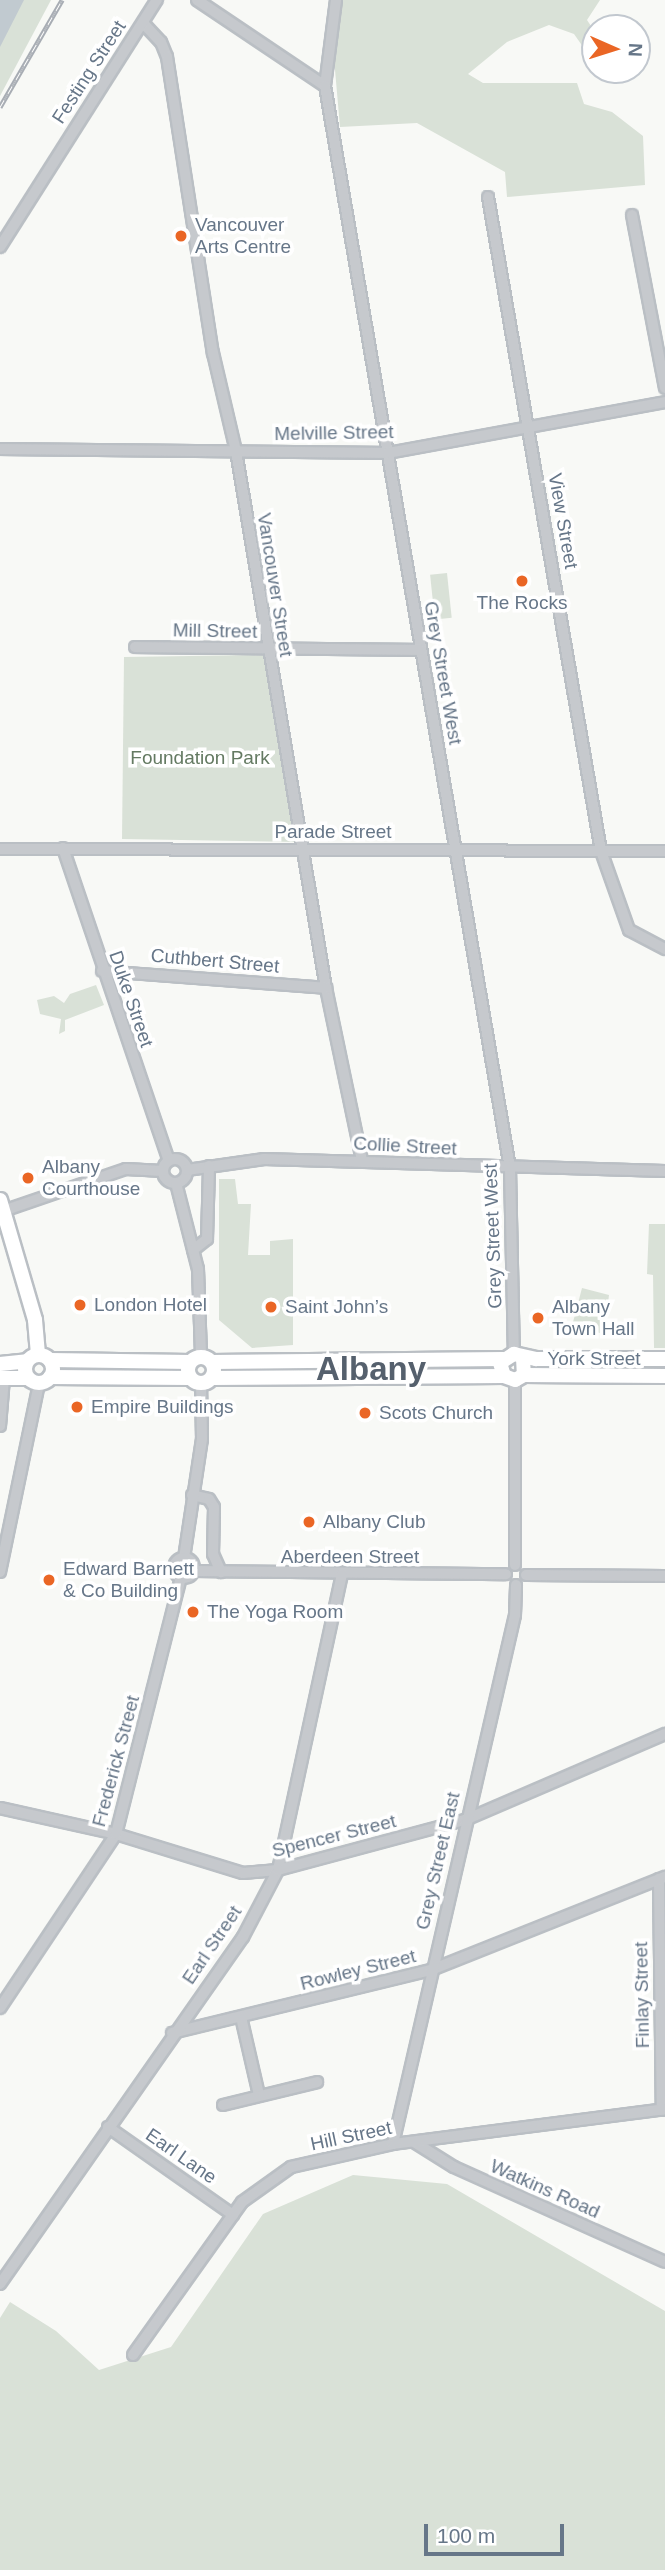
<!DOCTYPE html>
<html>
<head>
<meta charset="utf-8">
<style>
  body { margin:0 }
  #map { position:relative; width:665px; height:2570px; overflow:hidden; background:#f8f9f6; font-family:Arial,sans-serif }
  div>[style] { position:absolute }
  .green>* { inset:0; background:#d9e1d7; transform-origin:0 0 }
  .water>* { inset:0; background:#c1cad0 }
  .roads { filter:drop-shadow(2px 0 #babfc4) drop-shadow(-2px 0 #babfc4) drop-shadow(0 2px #babfc4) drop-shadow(0 -2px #babfc4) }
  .street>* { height:10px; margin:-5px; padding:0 5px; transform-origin:5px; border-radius:5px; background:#c6c9cd }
  .street>.ring { margin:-5px; padding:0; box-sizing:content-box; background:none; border:10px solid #c6c9cd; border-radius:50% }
  .secondary>* { height:14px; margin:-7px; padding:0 7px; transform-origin:7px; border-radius:7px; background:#fff }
  .secondary>.ring { margin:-7px; padding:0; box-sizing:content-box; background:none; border:14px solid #fff; border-radius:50% }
  .rail>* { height:5px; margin-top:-2.5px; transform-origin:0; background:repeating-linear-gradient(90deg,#fff 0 8px,#a8adb4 0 16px); box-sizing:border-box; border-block:2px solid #a8adb4 }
  .dots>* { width:19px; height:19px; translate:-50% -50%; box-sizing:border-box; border:4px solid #fff; border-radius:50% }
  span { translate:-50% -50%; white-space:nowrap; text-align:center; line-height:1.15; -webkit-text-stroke:7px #fff; paint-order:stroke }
  .street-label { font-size:19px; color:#667688 }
  .poi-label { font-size:19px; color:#667688 }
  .left { translate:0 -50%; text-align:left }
  .park-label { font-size:19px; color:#647a62 }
  .town-label { font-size:33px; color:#55606d; font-weight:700 }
  .north { position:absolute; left:581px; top:14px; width:70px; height:70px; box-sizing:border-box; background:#fff; border:2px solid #c2c8cf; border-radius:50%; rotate:93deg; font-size:19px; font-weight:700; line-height:28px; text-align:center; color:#667688 }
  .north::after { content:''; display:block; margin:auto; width:24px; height:32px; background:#ea6625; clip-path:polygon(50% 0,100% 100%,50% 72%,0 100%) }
  .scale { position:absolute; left:424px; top:2524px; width:140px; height:32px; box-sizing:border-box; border:4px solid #667688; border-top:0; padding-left:9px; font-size:21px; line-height:24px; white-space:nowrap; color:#667688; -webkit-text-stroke:5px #fff; paint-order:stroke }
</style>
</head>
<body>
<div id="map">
  <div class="green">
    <div style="clip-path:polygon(0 0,51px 0,0 96px)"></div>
    <div style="clip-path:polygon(340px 0,600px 0,587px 20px,595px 32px,595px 64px,574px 34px,549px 25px,507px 42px,468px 74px,483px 83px,577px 83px,584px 104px,612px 112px,643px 136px,645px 185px,507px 197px,505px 172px,417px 123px,340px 127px,331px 24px)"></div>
    <div style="left:447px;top:573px;width:45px;height:17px;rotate:84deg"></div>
    <div style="clip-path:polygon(264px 655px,298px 842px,122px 839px,124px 657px)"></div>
    <div style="clip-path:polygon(96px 985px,104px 1005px,65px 1020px,65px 1031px,59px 1034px,61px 1019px,40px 1014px,37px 1000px,54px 996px,64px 1003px,70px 994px)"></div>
    <div style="clip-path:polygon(219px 1179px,235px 1179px,238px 1204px,251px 1204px,248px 1255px,270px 1255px,270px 1241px,293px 1239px,293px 1345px,252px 1348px,219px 1320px)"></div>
    <div style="clip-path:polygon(649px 1224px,665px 1224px,665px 1348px,654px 1348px,653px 1275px,647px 1274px)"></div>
    <div style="clip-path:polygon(582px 1288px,609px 1295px,604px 1334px,572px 1326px)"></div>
    <div style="clip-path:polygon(353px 2175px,447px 2184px,665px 2311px,665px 2570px,0 2570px,0 2318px,10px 2302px,56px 2331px,99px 2370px,171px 2347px,263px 2214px)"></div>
  </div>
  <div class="water">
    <div style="clip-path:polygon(0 0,24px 0,0 47px)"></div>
  </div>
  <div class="roads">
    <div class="street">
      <div style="left:197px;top:0;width:154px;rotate:33.9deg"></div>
      <div style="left:336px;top:0;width:87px;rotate:97.3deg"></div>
      <div style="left:325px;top:86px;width:1098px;rotate:80.3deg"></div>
      <div style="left:510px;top:1168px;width:186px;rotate:88.8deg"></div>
      <div style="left:143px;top:23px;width:26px;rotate:47deg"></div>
      <div style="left:161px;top:42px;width:16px;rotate:68deg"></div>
      <div style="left:167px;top:57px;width:300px;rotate:81.2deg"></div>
      <div style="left:213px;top:353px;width:101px;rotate:76.8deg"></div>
      <div style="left:236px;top:451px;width:544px;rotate:80.49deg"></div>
      <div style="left:326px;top:988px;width:176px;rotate:78.2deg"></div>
      <div style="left:488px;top:197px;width:664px;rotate:80.2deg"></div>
      <div style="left:601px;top:851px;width:84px;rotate:70.5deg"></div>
      <div style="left:629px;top:930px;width:41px;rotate:27.8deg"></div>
      <div style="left:632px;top:215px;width:176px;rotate:79.2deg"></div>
      <div style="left:0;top:247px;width:293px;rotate:-57.6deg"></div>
      <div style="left:0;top:449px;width:388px;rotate:0.6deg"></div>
      <div style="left:388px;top:453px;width:282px;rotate:-10.4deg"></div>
      <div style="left:135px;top:647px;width:286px;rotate:0.6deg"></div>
      <div style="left:63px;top:848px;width:330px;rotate:71.3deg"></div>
      <div style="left:0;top:849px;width:665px;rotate:0.17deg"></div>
      <div style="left:102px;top:971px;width:225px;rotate:4.3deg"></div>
      <div class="ring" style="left:163px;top:1159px;width:14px;height:14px"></div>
      <div style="left:187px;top:1170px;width:78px;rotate:-8.1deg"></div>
      <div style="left:264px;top:1159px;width:401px;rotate:1.7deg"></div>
      <div style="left:176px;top:1183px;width:89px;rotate:75.7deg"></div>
      <div style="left:198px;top:1269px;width:87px;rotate:88deg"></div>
      <div style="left:3px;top:1211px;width:130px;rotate:-18.9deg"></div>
      <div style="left:126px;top:1169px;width:37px;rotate:3deg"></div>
      <div style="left:193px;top:1250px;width:18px;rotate:-38deg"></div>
      <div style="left:207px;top:1239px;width:73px;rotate:-88.4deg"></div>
      <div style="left:515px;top:1380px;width:185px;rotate:90deg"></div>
      <div style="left:0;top:1426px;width:48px;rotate:-85.2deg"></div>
      <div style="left:192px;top:1495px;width:17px;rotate:13deg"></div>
      <div style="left:209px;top:1499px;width:9px;rotate:58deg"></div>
      <div style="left:214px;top:1507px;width:47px;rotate:91.2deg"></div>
      <div style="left:213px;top:1554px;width:20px;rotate:66deg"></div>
      <div style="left:184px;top:1558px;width:120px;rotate:-81.4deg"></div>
      <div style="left:202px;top:1439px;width:56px;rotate:-91deg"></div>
      <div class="ring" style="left:174px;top:1558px;width:10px;height:10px"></div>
      <div style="left:194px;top:1571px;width:312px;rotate:0.6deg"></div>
      <div style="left:0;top:1572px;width:193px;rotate:-78.3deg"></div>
      <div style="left:526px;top:1575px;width:139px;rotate:0.4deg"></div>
      <div style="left:0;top:1808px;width:119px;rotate:12.6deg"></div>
      <div style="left:116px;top:1834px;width:133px;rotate:17.1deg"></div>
      <div style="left:243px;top:1873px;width:35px;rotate:-5deg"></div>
      <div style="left:278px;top:1870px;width:194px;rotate:-15deg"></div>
      <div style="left:465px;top:1820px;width:218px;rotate:-23.3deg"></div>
      <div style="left:659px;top:1879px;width:231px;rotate:89.3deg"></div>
      <div style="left:0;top:2008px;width:209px;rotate:-56.3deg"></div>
      <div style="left:116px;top:1834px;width:264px;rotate:-75.8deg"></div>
      <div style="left:241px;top:2017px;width:80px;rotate:77deg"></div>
      <div style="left:172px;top:2033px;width:267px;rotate:-13.7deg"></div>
      <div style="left:431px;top:1970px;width:252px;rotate:-21.7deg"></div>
      <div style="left:223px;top:2105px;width:97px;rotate:-13.7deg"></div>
      <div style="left:108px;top:2127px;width:153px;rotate:35.1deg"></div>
      <div style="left:414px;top:2142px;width:47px;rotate:32deg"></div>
      <div style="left:454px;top:2167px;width:231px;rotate:24.2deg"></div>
      <div style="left:393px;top:2144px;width:543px;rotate:-77.01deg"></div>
      <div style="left:515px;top:1615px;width:30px;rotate:-88deg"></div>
      <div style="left:0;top:2284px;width:424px;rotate:-55deg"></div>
      <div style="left:243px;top:1937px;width:76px;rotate:-62.4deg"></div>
      <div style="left:278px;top:1870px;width:302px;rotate:-77.8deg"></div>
      <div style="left:133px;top:2355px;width:188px;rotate:-54.5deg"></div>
      <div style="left:242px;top:2202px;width:60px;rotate:-35.5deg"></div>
      <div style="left:291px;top:2167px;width:105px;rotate:-12.7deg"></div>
      <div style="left:393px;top:2144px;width:274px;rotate:-7.3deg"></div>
    </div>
    <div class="secondary">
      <div style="left:0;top:1200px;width:125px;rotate:73.7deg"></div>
      <div style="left:35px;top:1320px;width:35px;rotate:85deg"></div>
      <div class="ring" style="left:25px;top:1355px;width:14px;height:14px"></div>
      <div class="ring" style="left:188px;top:1357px;width:12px;height:12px"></div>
      <div style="left:523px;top:1358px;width:17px;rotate:87deg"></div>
      <div style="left:524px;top:1375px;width:10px;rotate:151deg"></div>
      <div style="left:515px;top:1380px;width:12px;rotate:-160deg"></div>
      <div style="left:504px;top:1376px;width:14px;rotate:-107deg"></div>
      <div style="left:500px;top:1363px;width:17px;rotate:-33deg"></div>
      <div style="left:514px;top:1354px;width:23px;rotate:13deg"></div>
      <div style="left:536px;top:1359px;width:129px"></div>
      <div style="left:50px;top:1360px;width:140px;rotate:0.8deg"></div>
      <div style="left:212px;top:1362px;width:291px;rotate:-0.6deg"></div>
      <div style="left:0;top:1364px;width:27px;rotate:-6deg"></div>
      <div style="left:524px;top:1375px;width:141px;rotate:0.4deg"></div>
      <div style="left:50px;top:1377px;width:140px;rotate:0.4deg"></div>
      <div style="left:0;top:1378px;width:27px"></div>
      <div style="left:212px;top:1378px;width:292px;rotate:-0.4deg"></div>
    </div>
  </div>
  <div class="rail">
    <div style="left:0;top:107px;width:124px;rotate:-59.9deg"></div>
  </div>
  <div class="dots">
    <div style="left:181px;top:236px;background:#ea6625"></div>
    <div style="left:522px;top:581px;background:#ea6625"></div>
    <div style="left:28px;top:1178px;background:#ea6625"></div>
    <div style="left:80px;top:1305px;background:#ea6625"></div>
    <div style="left:271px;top:1307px;background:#ea6625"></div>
    <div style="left:538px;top:1318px;background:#ea6625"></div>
    <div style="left:77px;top:1407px;background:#ea6625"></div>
    <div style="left:365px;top:1413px;background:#ea6625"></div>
    <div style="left:309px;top:1522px;background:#ea6625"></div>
    <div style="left:49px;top:1580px;background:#ea6625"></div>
    <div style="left:193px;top:1612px;background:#ea6625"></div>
  </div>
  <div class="street-label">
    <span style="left:89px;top:72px;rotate:-57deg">Festing Street</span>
    <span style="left:334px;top:433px;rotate:-1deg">Melville Street</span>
    <span style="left:563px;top:521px;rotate:80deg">View Street</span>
    <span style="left:275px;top:585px;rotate:81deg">Vancouver Street</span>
    <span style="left:215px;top:631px;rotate:1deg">Mill Street</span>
    <span style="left:443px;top:673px;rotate:80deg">Grey Street West</span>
    <span style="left:333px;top:832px">Parade Street</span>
    <span style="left:215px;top:961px;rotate:5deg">Cuthbert Street</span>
    <span style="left:131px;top:999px;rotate:71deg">Duke Street</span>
    <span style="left:405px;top:1146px;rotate:3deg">Collie Street</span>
    <span style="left:493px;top:1236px;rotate:-92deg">Grey Street West</span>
    <span style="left:594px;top:1359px">York Street</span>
    <span style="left:350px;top:1557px">Aberdeen Street</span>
    <span style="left:116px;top:1761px;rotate:-75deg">Frederick Street</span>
    <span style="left:334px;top:1836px;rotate:-14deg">Spencer Street</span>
    <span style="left:438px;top:1861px;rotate:-77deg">Grey Street East</span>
    <span style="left:212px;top:1945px;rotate:-56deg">Earl Street</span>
    <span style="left:358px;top:1970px;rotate:-14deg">Rowley Street</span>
    <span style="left:642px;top:1995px;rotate:-91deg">Finlay Street</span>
    <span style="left:351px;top:2136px;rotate:-12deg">Hill Street</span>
    <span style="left:181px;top:2156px;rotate:35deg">Earl Lane</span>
    <span style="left:545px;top:2189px;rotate:24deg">Watkins Road</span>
  </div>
  <div class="poi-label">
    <span class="left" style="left:195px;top:236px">Vancouver<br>Arts Centre</span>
    <span style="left:522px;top:603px">The Rocks</span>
    <span class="left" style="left:42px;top:1178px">Albany<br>Courthouse</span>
    <span class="left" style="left:94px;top:1305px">London Hotel</span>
    <span class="left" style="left:285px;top:1307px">Saint John’s</span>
    <span class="left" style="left:552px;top:1318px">Albany<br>Town Hall</span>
    <span class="left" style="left:91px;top:1407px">Empire Buildings</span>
    <span class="left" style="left:379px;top:1413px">Scots Church</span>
    <span class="left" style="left:323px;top:1522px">Albany Club</span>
    <span class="left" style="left:63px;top:1580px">Edward Barnett<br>&amp; Co Building</span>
    <span class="left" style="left:207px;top:1612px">The Yoga Room</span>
  </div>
  <div class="park-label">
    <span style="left:200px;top:758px">Foundation Park</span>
  </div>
  <div class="town-label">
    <span style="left:371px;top:1369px">Albany</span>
  </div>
  <div class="north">N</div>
  <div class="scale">100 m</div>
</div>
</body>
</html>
